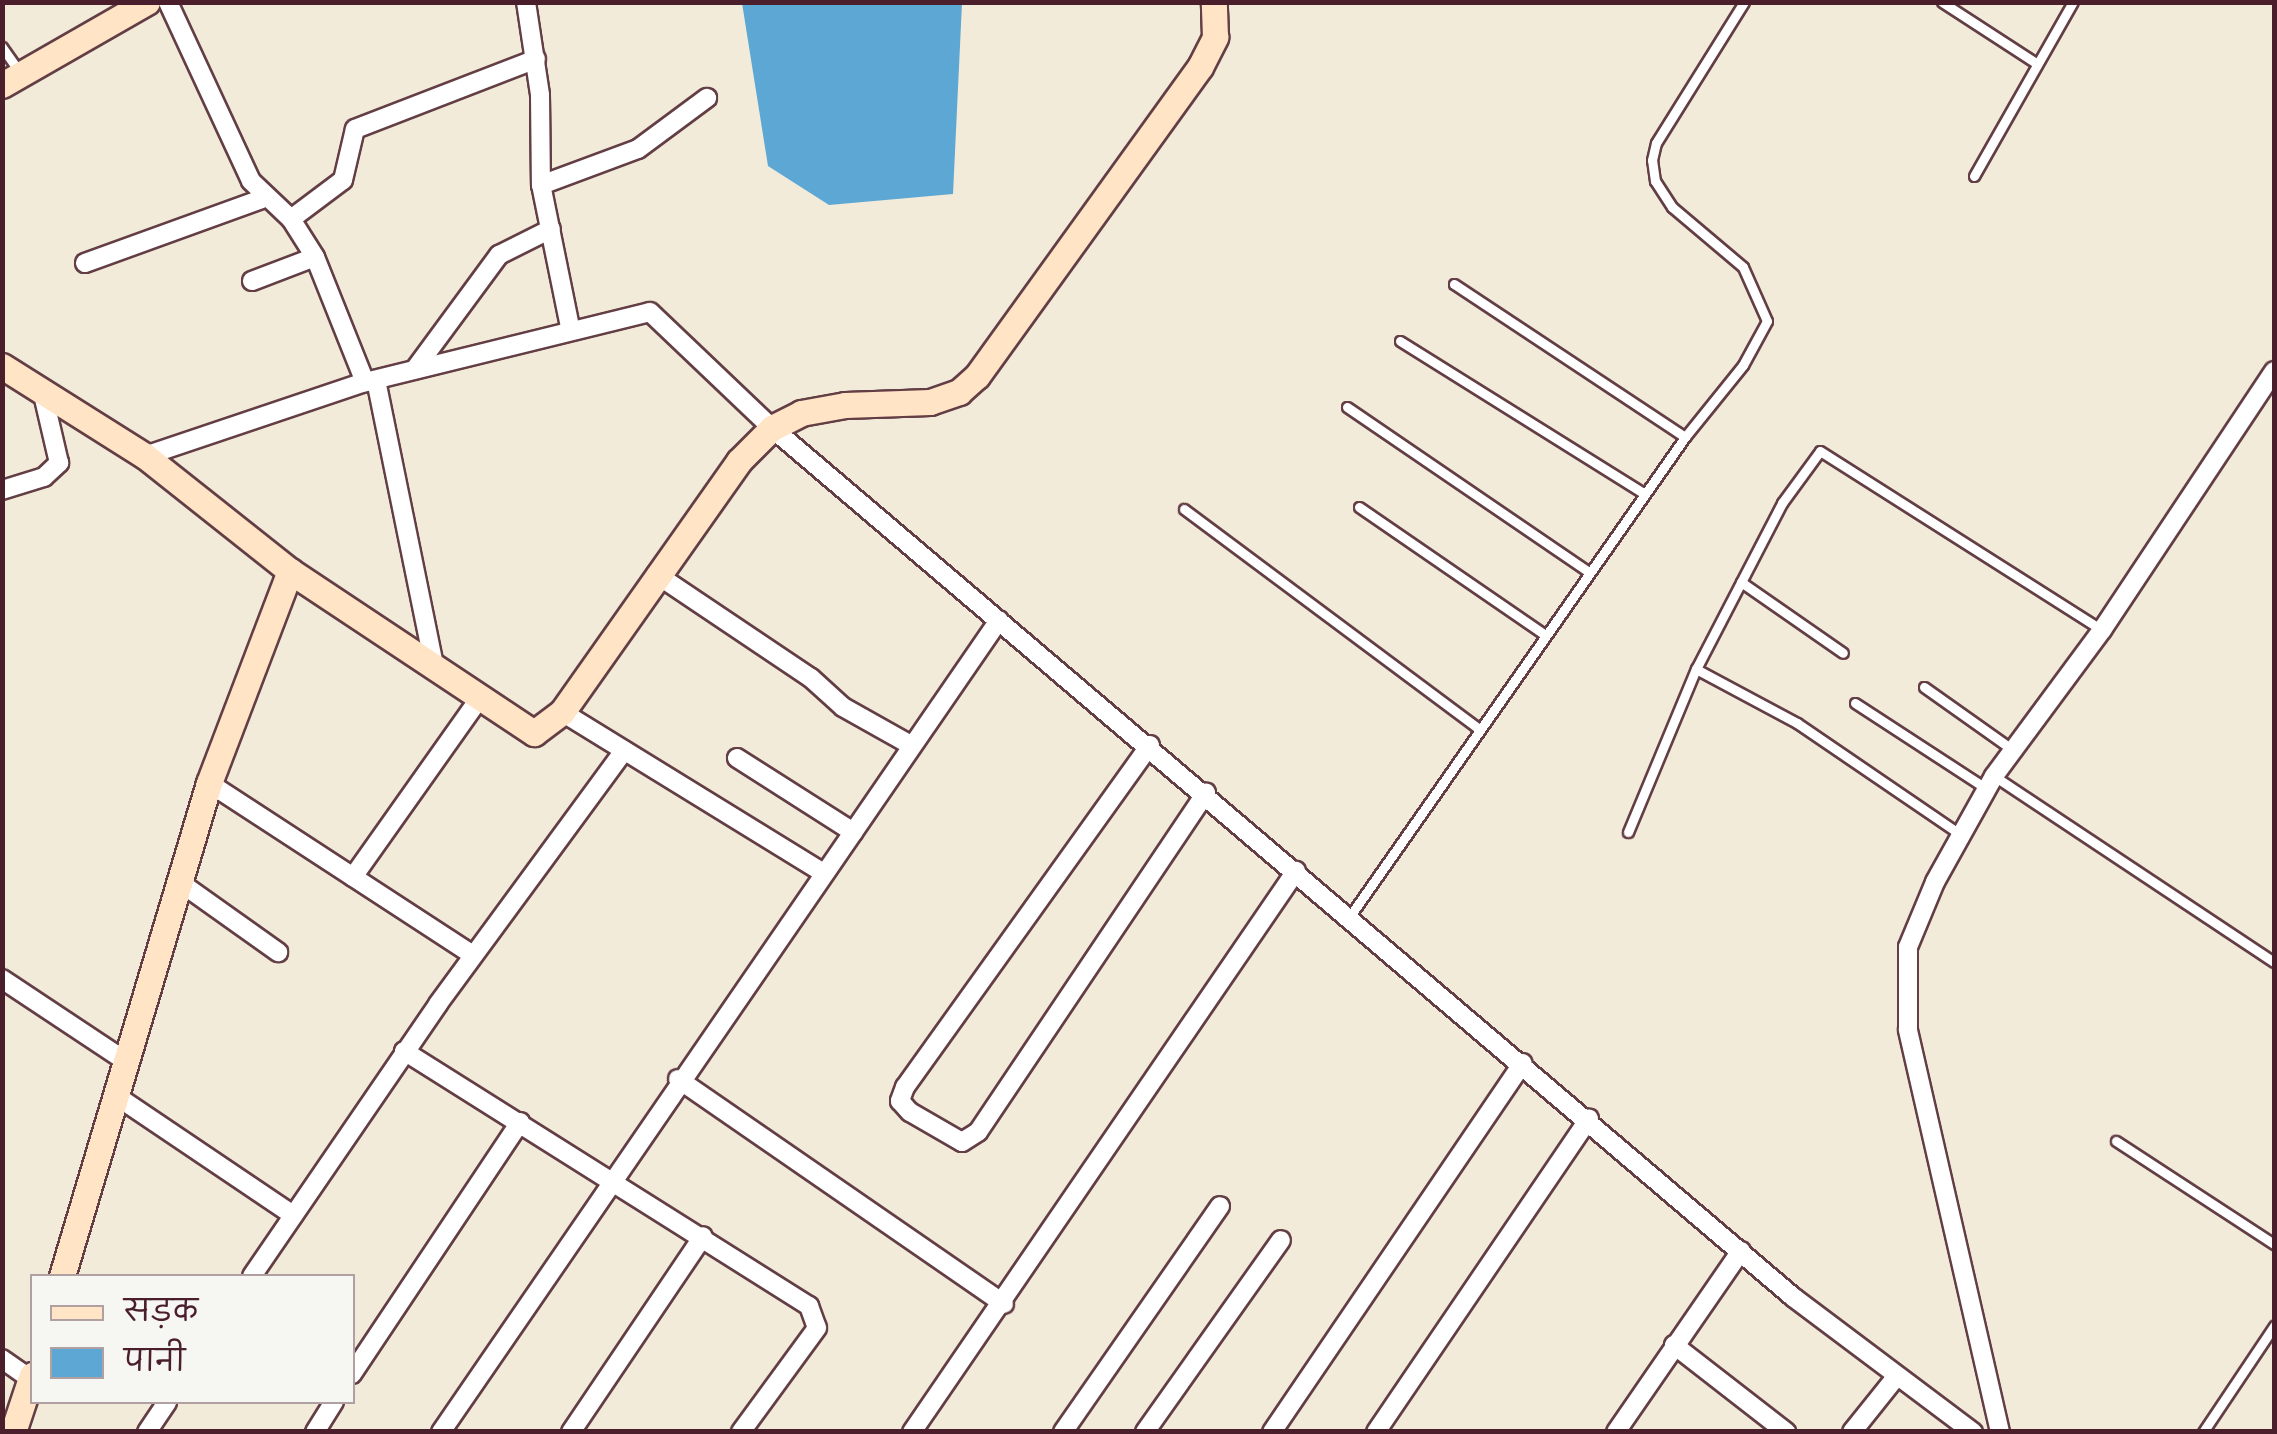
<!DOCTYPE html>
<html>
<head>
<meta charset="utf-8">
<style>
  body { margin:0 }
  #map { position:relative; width:2277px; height:1434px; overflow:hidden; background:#f2ebd9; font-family:"Indie Flower","Playpen Sans Deva",sans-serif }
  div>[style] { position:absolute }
  .water>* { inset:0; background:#5da7d4 }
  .roads { filter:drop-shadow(2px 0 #633e45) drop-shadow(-2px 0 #633e45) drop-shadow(0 2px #633e45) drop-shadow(0 -2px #633e45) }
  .lane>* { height:9px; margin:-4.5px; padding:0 4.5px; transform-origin:4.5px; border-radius:4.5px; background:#fff }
  .street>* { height:18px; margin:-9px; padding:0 9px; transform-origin:9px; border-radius:9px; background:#fff }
  .secondary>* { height:25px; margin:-12.5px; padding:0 12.5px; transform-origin:12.5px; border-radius:12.5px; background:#ffe4c6 }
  span { translate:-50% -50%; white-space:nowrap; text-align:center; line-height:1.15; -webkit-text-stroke:8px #f6f6f2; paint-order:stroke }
  .frame { position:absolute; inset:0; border:5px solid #4a1f2b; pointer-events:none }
  .legend { position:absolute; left:30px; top:1274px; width:325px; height:130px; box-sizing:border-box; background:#f6f6f2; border:2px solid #b1a0a2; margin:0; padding:12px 18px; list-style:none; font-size:30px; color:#4a1f2b }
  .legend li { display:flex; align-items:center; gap:20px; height:50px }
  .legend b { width:50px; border:2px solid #b1a0a2 }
</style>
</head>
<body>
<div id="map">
  <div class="water">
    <div style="clip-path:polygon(742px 3px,962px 3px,953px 194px,829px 205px,768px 166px)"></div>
  </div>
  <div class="roads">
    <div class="lane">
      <div style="left:1942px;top:2px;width:112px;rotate:33deg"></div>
      <div style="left:2px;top:47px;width:32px;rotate:55deg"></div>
      <div style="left:1974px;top:176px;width:200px;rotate:-60.4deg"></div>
      <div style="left:1454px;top:284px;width:277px;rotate:33.5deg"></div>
      <div style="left:1400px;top:341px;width:289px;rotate:32deg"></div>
      <div style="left:1347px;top:407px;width:293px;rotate:34.3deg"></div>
      <div style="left:1359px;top:507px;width:226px;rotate:34.5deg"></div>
      <div style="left:1184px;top:509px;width:368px;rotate:36.7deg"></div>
      <div style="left:1741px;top:582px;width:124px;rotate:34.8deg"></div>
      <div style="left:1696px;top:669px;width:115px;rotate:28.1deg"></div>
      <div style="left:1797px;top:723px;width:199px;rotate:34.3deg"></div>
      <div style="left:1924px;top:687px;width:109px;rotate:35.3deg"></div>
      <div style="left:1855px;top:703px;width:158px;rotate:33.1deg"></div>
      <div style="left:1994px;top:776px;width:336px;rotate:33.6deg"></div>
      <div style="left:1628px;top:832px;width:177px;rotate:-67.4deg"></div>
      <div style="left:1696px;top:669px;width:187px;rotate:-62.6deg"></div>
      <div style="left:1782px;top:503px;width:64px;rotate:-53.8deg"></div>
      <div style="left:1820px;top:451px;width:333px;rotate:32.4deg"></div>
      <div style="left:1350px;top:916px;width:585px;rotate:-55.03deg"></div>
      <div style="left:1685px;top:437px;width:92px;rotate:-51.1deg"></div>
      <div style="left:1743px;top:365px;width:50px;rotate:-61.4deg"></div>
      <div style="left:1767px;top:321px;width:59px;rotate:-114deg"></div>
      <div style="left:1743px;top:267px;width:93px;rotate:-139.8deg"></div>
      <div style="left:1672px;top:207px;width:31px;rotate:-123deg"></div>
      <div style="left:1655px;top:181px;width:21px;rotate:-98deg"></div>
      <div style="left:1652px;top:160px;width:17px;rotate:-77deg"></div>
      <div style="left:1656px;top:143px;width:166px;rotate:-58deg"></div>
      <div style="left:2116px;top:1141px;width:189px;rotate:33.1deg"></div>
      <div style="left:2203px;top:1432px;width:128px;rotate:-56.2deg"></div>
    </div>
    <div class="street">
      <div style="left:168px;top:2px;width:197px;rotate:65.1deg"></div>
      <div style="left:251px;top:181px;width:55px;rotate:43.5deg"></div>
      <div style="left:291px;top:219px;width:45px;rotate:57.7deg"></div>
      <div style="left:315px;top:257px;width:135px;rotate:68.2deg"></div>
      <div style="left:526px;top:2px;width:94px;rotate:81.4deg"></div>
      <div style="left:540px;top:95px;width:90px;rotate:89.4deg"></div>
      <div style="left:291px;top:219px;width:65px;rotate:-36.9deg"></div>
      <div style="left:343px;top:180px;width:52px;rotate:-76.8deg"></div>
      <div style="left:355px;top:129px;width:194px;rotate:-21.1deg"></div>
      <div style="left:85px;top:263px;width:188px;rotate:-19.9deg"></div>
      <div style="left:252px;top:281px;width:67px;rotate:-20.9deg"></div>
      <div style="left:570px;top:327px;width:145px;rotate:-101.5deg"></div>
      <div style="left:541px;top:185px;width:103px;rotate:-20.4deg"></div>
      <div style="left:638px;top:149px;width:86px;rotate:-36.5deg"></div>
      <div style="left:415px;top:369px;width:142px;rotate:-53.6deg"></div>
      <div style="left:499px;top:255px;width:58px;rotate:-26.6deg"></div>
      <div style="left:376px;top:380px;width:291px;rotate:78.5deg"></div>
      <div style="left:145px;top:456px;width:232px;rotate:-18.6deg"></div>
      <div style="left:365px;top:382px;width:293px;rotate:-13.8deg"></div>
      <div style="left:650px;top:312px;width:168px;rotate:43.6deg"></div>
      <div style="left:772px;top:428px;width:1341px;rotate:40.4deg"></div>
      <div style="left:1793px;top:1297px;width:225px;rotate:36.9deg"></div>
      <div style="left:2px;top:490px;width:44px;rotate:-17.2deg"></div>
      <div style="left:44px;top:477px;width:21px;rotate:-43deg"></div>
      <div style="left:59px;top:463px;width:71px;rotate:-103.1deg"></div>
      <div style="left:656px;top:574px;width:187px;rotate:33.9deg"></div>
      <div style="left:811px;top:678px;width:43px;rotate:42.2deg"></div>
      <div style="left:843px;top:707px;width:76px;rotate:29.3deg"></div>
      <div style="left:562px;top:712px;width:305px;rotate:31.6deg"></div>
      <div style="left:1150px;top:745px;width:421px;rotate:125.6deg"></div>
      <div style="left:905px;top:1087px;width:15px;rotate:110deg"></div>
      <div style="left:900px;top:1101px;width:15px;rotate:48deg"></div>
      <div style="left:910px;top:1112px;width:60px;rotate:30deg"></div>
      <div style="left:962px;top:1142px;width:19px;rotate:-32deg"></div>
      <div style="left:978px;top:1132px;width:409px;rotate:-56.1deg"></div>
      <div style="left:737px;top:758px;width:138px;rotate:32.5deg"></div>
      <div style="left:209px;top:783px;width:315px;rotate:33.1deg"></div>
      <div style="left:353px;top:877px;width:222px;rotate:-54.7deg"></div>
      <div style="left:178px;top:881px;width:123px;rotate:35.4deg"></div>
      <div style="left:2px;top:979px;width:146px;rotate:33.6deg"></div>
      <div style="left:404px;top:1051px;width:479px;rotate:32.2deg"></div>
      <div style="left:809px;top:1306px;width:23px;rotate:70deg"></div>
      <div style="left:817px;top:1328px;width:129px;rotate:126.2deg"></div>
      <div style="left:678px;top:1079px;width:396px;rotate:34.6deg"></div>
      <div style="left:115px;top:1095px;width:215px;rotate:34deg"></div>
      <div style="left:252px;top:1276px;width:330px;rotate:-55.6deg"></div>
      <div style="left:438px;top:1004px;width:314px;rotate:-53.7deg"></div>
      <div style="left:1674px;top:1345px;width:142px;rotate:37.8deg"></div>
      <div style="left:2px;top:1359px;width:35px;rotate:35deg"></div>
      <div style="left:352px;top:1374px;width:303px;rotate:-56.3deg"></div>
      <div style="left:147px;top:1432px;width:36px;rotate:-56deg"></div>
      <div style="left:315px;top:1432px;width:36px;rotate:-58deg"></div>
      <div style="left:441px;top:1432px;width:985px;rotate:-55.5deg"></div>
      <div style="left:571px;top:1432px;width:236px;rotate:-56deg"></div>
      <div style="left:912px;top:1432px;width:680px;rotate:-55.61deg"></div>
      <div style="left:1063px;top:1432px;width:275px;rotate:-55.2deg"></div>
      <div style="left:1145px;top:1432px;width:235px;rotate:-54.7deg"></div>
      <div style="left:1272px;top:1432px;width:446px;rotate:-55.8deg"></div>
      <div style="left:1376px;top:1432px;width:379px;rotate:-55.8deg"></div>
      <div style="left:1616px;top:1432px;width:220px;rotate:-55.4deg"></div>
      <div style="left:1852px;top:1432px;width:70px;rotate:-51.3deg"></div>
      <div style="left:2000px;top:1432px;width:413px;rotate:-102.9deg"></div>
      <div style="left:1908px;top:1029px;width:82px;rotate:-90deg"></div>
      <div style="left:1908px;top:947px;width:70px;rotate:-67.4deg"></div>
      <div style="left:1935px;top:882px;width:121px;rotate:-60.9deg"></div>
      <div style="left:1994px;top:776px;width:182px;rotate:-53.5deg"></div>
      <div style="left:2102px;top:630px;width:311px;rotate:-56.4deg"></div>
    </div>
    <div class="secondary">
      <div style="left:2px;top:85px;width:167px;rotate:-29.8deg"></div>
      <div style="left:2px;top:366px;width:169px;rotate:32.2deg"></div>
      <div style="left:145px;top:456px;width:185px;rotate:38.4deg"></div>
      <div style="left:290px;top:571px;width:293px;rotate:33.6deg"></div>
      <div style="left:534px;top:733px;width:35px;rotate:-37deg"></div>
      <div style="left:562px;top:712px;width:307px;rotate:-54.8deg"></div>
      <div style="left:739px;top:461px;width:47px;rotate:-45deg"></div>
      <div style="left:772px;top:428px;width:33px;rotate:-27deg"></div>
      <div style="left:801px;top:413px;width:45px;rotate:-10.3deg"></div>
      <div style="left:845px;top:405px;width:85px;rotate:-2deg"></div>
      <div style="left:930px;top:402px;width:31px;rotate:-19deg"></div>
      <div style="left:959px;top:392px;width:24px;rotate:-42deg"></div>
      <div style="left:977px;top:376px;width:381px;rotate:-54.2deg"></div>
      <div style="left:1200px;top:67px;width:34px;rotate:-63deg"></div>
      <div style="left:1215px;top:37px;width:35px;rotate:-92deg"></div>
      <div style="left:62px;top:1276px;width:514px;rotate:-73.4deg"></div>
      <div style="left:209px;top:783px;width:227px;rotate:-69.1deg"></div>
      <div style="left:13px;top:1432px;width:60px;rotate:-71.6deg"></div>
    </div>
  </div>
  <div class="frame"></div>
  <ul class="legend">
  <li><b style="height:12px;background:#ffe4c6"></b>सड़क</li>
  <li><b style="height:28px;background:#5da7d4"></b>पानी</li>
  </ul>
</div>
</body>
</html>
